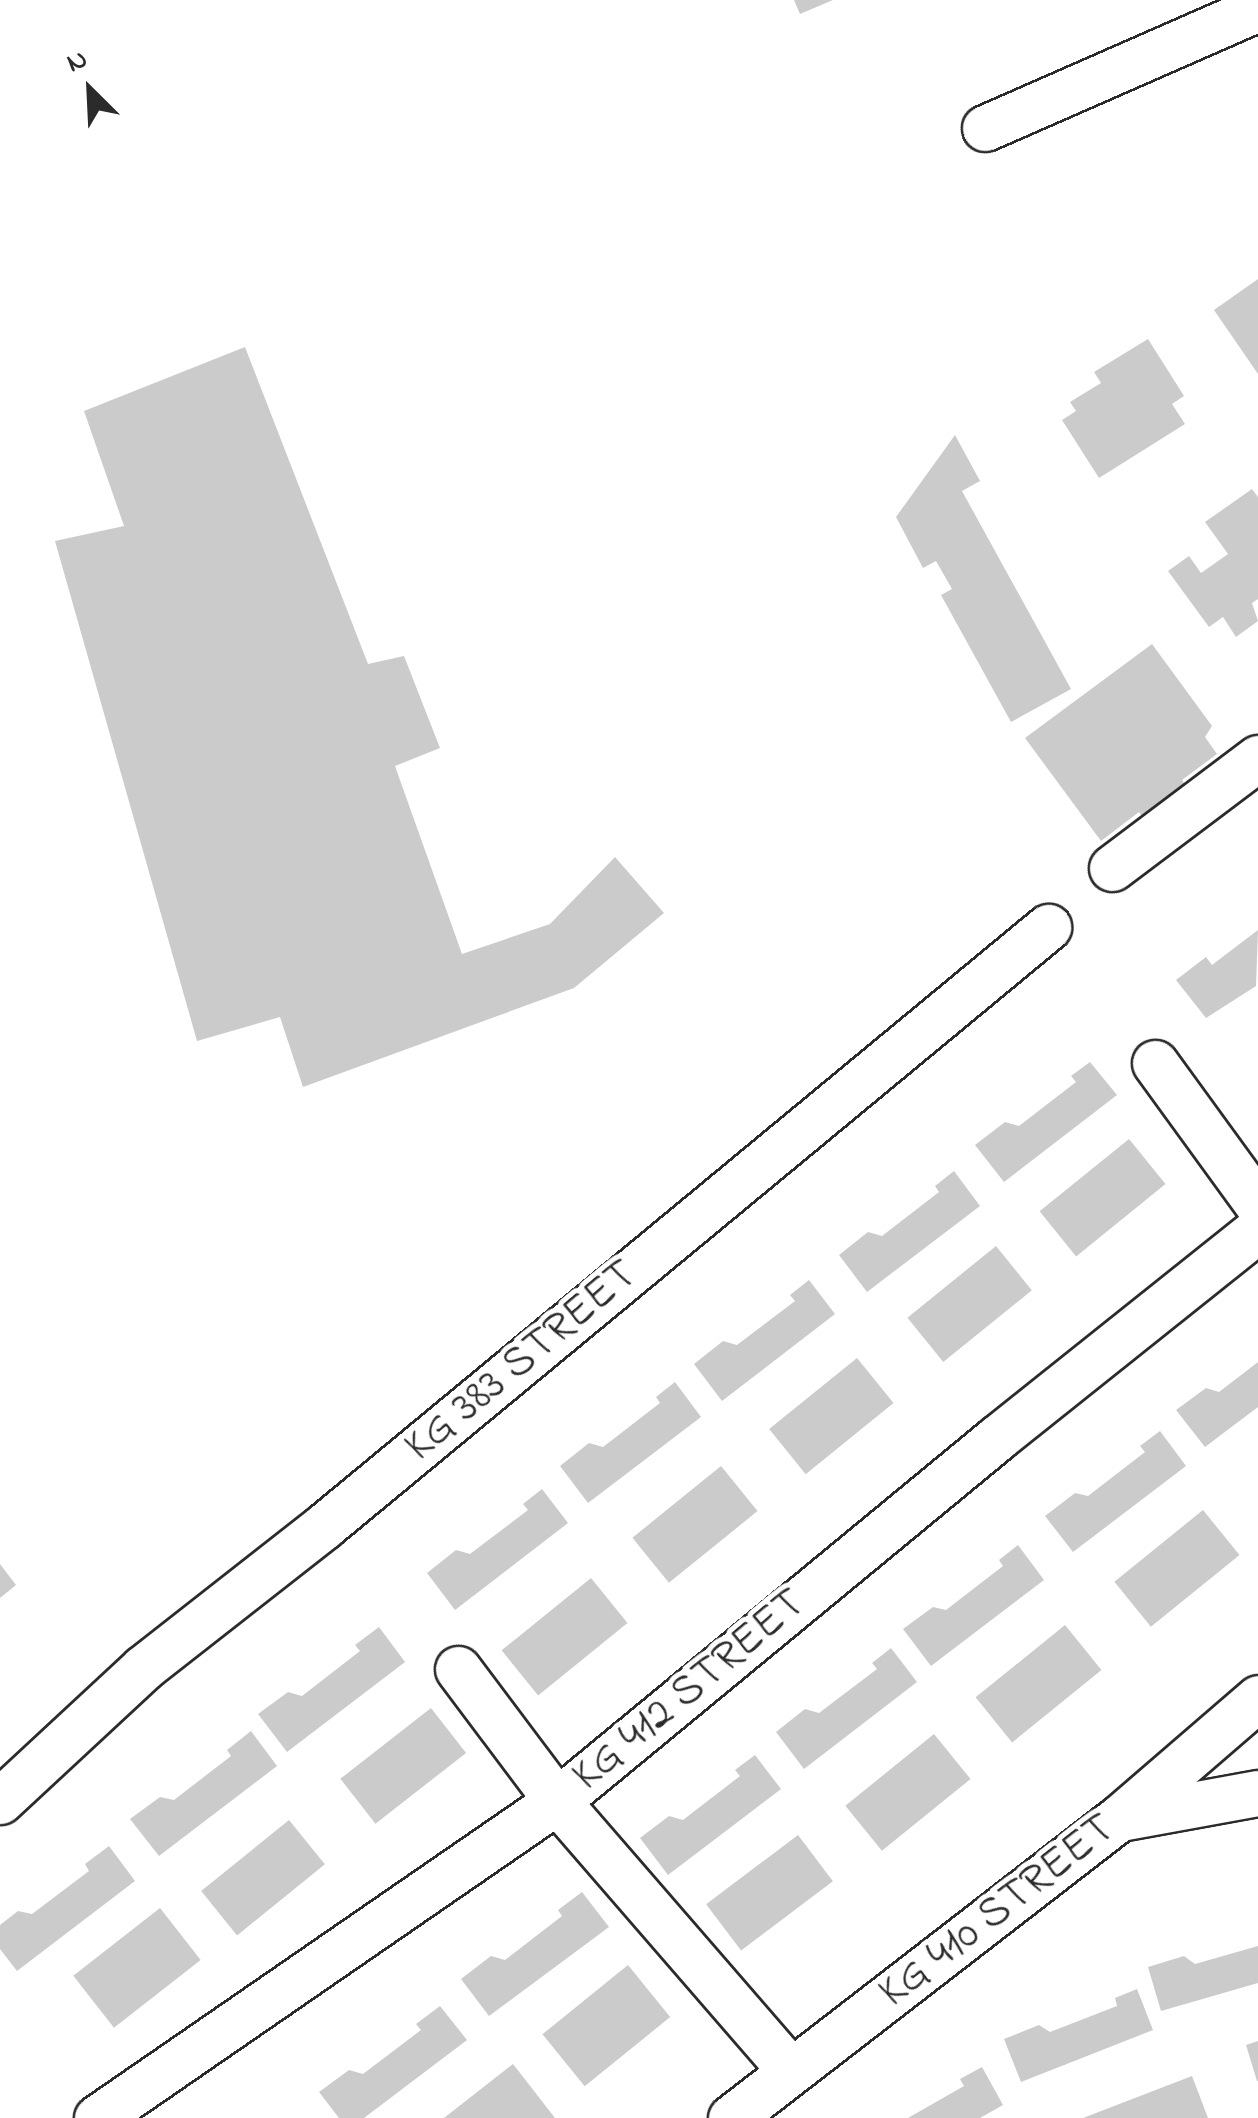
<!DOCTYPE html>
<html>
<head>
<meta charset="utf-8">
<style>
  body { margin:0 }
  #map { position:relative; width:1258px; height:2118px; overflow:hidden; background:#fff; font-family:"Indie Flower",sans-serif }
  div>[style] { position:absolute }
  .building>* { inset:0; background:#cbcbcb; transform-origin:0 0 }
  .roads { filter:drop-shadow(2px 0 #2b2b2b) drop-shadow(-2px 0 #2b2b2b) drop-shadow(0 2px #2b2b2b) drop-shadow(0 -2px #2b2b2b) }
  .minor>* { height:45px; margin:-22.5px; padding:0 22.5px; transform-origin:22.5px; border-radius:22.5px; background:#fff }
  span { translate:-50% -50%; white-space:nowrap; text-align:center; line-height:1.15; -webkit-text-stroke:10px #fff; paint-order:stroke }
  .street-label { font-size:45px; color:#2b2b2b }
  .north { position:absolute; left:40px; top:40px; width:100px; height:100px; -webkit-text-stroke:8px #fff; paint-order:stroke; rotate:336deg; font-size:28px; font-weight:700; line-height:40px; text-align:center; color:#2b2b2b }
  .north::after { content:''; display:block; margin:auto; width:35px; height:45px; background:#2b2b2b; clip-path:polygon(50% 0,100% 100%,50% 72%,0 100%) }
</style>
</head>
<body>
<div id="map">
  <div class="building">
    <div style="clip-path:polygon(794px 0,833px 0,800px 14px)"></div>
    <div style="clip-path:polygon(1258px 279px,1258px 374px,1214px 310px)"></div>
    <div style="clip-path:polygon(1148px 339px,1184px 396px,1172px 404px,1185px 424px,1099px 478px,1062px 420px,1076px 411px,1070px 402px,1101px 383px,1094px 372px)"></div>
    <div style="clip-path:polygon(245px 347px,368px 664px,404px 656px,440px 748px,395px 766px,462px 954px,550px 924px,615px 857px,664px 913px,574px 988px,303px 1087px,280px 1017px,197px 1041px,55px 541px,124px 526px,84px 411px)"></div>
    <div style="clip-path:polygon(955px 435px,980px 481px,962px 491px,1071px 689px,1011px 722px,941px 595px,952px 589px,936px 561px,923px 568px,896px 517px)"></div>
    <div style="clip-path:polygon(1252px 489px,1258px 497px,1258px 599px,1252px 603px,1258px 621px,1236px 637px,1223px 617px,1209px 627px,1168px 571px,1189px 556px,1201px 573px,1228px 554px,1205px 522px)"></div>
    <div style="clip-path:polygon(1152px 644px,1212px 726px,1205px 737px,1217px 754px,1182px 780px,1190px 791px,1147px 823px,1139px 812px,1101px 841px,1025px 738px)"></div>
    <div style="clip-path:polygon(1258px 930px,1256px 986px,1206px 1018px,1176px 980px,1206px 957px,1212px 965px)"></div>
    <div style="clip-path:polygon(1090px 1062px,1117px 1095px,1004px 1182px,975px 1145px,1005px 1122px,1019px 1126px,1076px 1082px,1071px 1076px)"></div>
    <div style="left:1129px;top:1139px;width:58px;height:115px;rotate:51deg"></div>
    <div style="clip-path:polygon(954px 1171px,980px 1206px,867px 1292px,839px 1255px,868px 1232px,882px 1236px,939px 1192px,935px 1186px)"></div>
    <div style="left:996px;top:1246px;width:57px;height:114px;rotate:51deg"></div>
    <div style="clip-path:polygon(809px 1280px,835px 1314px,722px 1401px,694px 1364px,723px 1341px,737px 1345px,795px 1301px,790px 1295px)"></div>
    <div style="left:857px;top:1358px;width:58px;height:113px;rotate:51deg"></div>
    <div style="clip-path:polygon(1258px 1362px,1258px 1407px,1205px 1447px,1176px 1410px,1206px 1388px,1219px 1392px)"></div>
    <div style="clip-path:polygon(675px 1382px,701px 1417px,588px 1503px,560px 1466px,589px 1443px,603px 1447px,660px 1403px,656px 1397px)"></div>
    <div style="clip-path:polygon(1160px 1431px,1186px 1466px,1073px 1552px,1045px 1516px,1075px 1493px,1088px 1496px,1145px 1452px,1140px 1446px)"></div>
    <div style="left:721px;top:1466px;width:58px;height:114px;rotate:51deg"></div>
    <div style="clip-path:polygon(542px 1489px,568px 1523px,455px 1610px,427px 1573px,456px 1550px,470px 1554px,528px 1510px,523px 1504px)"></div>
    <div style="left:1203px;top:1510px;width:58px;height:114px;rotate:51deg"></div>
    <div style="clip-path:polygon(1018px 1545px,1044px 1580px,931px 1666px,903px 1629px,933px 1607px,946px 1610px,1003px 1566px,999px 1560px)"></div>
    <div style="clip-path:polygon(0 1564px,16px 1585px,0 1598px)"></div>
    <div style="left:591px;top:1578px;width:58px;height:115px;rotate:51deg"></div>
    <div style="left:1065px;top:1625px;width:58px;height:115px;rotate:51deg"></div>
    <div style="clip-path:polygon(379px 1627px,405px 1662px,287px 1752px,258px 1714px,288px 1692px,302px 1696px,360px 1651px,355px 1645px)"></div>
    <div style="clip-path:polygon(891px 1648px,917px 1682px,804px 1769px,776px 1732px,805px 1709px,819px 1713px,877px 1669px,872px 1663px)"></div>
    <div style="left:431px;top:1708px;width:57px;height:115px;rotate:52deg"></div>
    <div style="clip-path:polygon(251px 1731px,277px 1766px,159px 1856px,130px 1819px,160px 1797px,174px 1800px,231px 1756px,227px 1750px)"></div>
    <div style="left:934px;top:1734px;width:58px;height:114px;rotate:51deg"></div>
    <div style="clip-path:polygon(755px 1755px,781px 1789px,668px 1875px,640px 1838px,669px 1816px,683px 1820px,740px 1776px,735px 1770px)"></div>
    <div style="left:289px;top:1820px;width:57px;height:113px;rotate:51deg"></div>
    <div style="left:798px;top:1835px;width:58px;height:115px;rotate:53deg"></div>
    <div style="clip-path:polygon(109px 1846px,135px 1881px,17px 1971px,0 1949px,0 1925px,18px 1911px,32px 1914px,89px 1871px,85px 1864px)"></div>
    <div style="clip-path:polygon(582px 1892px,609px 1927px,489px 2016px,461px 1979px,491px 1956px,505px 1960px,562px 1916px,558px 1910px)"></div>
    <div style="left:160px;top:1908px;width:66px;height:110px;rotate:52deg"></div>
    <div style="clip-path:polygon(1258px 1946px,1258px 1983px,1161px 2011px,1148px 1967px,1184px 1956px,1195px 1964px)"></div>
    <div style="left:628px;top:1965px;width:67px;height:110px;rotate:51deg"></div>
    <div style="clip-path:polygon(1137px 1989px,1153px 2030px,1021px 2082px,1004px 2039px,1039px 2025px,1050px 2032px,1117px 2006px,1115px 1998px)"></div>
    <div style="clip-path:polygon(440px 2006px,467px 2040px,364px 2118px,339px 2118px,319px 2092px,349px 2070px,363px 2074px,421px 2030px,416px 2024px)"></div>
    <div style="clip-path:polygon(1258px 2041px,1258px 2081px,1257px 2081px,1246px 2045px)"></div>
    <div style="clip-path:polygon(513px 2064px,555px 2118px,444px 2118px)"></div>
    <div style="clip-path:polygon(982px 2067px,1003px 2105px,980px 2118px,908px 2118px,964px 2086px,960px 2079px)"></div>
    <div style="clip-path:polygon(1192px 2076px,1208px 2118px,1083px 2118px)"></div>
  </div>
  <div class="roads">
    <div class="minor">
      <div style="left:985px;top:128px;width:298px;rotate:-23.7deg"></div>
      <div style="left:1112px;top:868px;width:183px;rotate:-37deg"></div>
      <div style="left:1155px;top:1063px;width:175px;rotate:54deg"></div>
      <div style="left:458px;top:1669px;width:165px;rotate:53.1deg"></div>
      <div style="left:557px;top:1801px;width:356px;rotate:49.1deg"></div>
      <div style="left:0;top:1801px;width:195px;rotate:-42.9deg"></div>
      <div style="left:143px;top:1668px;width:230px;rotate:-38.1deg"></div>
      <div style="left:324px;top:1526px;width:940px;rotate:-39.6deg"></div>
      <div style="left:1120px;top:1818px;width:140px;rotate:-10.3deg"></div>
      <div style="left:97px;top:2118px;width:559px;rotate:-34.57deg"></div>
      <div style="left:557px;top:1801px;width:570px;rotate:-39.52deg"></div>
      <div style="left:997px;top:1438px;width:334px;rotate:-38.6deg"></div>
      <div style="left:731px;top:2118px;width:489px;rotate:-37.7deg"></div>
      <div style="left:1118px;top:1819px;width:185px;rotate:-40.8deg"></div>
    </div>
  </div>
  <div class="street-label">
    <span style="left:522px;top:1362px;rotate:-40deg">KG 383 STREET</span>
    <span style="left:690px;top:1691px;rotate:-40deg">KG 412 STREET</span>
    <span style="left:998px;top:1912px;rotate:-38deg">KG 410 STREET</span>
  </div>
  <div class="north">N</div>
</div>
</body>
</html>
